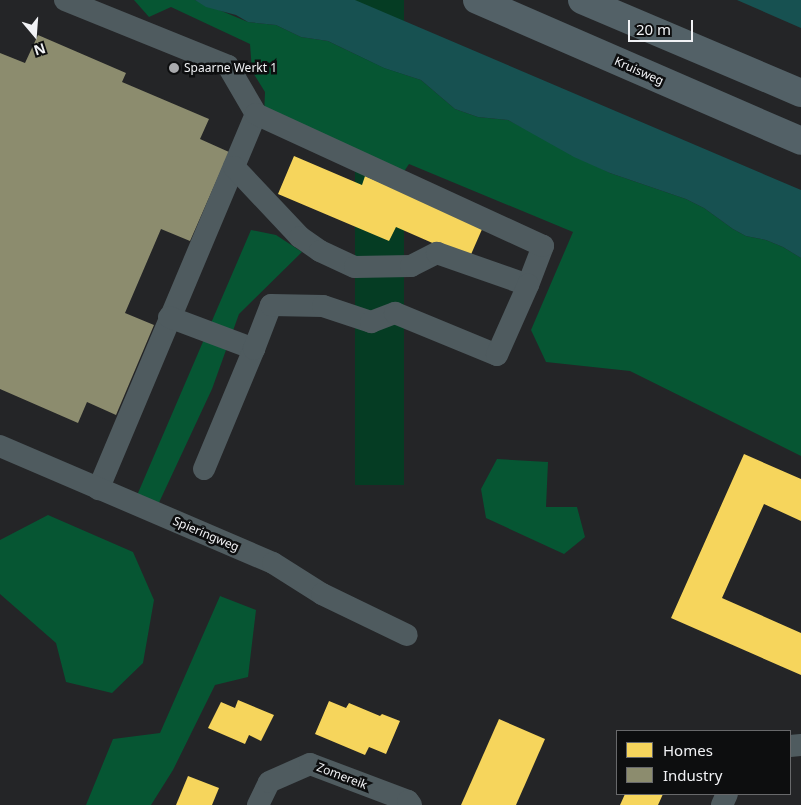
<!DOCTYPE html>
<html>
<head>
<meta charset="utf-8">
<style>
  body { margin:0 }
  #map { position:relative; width:801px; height:805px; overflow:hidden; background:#242527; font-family:"Noto Sans",sans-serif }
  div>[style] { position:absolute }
  .green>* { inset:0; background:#053c23; transform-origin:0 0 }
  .forest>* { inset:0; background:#065633 }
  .water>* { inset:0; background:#175151 }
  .homes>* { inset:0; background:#f6d55c }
  .industry>* { inset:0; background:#8c8c6e }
  .minor>* { height:22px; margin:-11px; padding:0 11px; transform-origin:11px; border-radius:11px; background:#4f5b5f }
  .highway>* { height:28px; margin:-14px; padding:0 14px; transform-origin:14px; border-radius:14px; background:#536167 }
  .dots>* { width:14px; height:14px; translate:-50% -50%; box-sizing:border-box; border:2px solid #0d0e0f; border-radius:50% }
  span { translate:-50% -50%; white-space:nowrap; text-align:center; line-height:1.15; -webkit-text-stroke:5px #0d0e0f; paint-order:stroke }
  .poi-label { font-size:12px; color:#f1f2f5 }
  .left { translate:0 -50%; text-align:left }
  .street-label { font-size:12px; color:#f1f2f5 }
  .legend { position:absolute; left:616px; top:730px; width:175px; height:65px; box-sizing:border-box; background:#0d0e0f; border:1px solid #68696b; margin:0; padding:6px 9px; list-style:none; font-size:15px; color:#f1f2f5 }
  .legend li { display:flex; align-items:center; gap:10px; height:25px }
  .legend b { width:25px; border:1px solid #68696b }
  .north { position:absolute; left:10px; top:10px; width:50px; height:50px; -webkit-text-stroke:4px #0d0e0f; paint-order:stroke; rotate:162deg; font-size:14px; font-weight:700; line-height:20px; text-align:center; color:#f1f2f5 }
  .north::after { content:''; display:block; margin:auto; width:18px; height:22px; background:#f1f2f5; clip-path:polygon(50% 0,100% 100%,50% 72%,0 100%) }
  .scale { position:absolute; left:628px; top:20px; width:65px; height:22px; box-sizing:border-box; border:2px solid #f1f2f5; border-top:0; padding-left:6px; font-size:15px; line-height:18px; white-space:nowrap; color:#f1f2f5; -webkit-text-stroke:4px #0d0e0f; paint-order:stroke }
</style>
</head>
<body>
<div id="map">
  <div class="green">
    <div style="left:355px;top:0;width:49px;height:485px"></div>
  </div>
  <div class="forest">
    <div style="clip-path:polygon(134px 0,195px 0,248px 22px,276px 25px,301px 37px,328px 41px,384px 68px,421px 80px,455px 109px,478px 117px,508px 120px,610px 173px,686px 199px,704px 208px,733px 229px,746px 236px,766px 240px,783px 247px,801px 258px,801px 456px,630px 371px,546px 362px,531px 330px,573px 232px,409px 164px,401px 176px,264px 116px,265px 92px,252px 71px,250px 44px,171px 7px,149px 17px)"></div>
    <div style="clip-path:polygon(251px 230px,276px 235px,302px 252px,239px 314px,212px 389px,156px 509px,135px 500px)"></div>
    <div style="clip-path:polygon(497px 459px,548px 462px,546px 507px,577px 507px,585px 537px,564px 554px,486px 518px,481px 489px)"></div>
    <div style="clip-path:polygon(48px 515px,133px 552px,154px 600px,143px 663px,112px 693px,66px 682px,56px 643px,0 594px,0 540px)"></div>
    <div style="clip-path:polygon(220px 596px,256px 610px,248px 677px,215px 685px,173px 770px,151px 805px,86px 805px,113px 739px,160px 733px)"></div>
  </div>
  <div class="water">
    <div style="clip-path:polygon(195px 0,355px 0,801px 190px,801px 258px,783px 247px,766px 240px,746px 236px,733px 229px,704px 208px,686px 199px,610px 173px,574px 157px,508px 120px,478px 117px,455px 109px,421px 80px,384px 68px,328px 41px,301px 37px,276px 25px,248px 22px,236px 15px,206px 7px)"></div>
    <div style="clip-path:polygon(737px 0,801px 0,801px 28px)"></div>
  </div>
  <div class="homes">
    <div style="clip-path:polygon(294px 156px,362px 185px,365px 176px,483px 227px,469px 259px,396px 227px,389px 241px,278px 194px)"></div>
    <div style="clip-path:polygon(744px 454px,801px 479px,801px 521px,764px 504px,722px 598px,801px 633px,801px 675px,671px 618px)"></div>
    <div style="clip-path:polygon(238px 700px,274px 715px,261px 741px,249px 735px,245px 744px,208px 728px,221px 702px,235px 708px)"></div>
    <div style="clip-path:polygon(329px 701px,346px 708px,349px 703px,380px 716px,382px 714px,400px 721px,386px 754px,369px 747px,365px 755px,315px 734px)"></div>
    <div style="clip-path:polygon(499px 719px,545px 739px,516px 805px,461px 805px)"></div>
    <div style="clip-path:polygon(188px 776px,219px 788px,212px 805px,176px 805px)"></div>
    <div style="clip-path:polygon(625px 794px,663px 794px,658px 805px,620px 805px)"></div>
  </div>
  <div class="industry">
    <div style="clip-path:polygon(38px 35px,126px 73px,122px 82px,209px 119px,200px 139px,229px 152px,190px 241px,161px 229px,125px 313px,154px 325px,116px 415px,87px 402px,78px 423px,0 389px,0 53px,25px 63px)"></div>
  </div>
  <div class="minor">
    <div style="left:65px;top:0;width:176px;rotate:22deg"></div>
    <div style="left:228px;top:66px;width:56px;rotate:59.7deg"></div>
    <div style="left:256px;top:114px;width:407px;rotate:112.8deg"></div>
    <div style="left:234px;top:167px;width:96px;rotate:46.7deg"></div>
    <div style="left:300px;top:237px;width:24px;rotate:35deg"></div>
    <div style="left:320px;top:251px;width:38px;rotate:25deg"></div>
    <div style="left:355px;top:267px;width:56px;rotate:-1deg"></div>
    <div style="left:411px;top:266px;width:29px;rotate:-27deg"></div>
    <div style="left:437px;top:253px;width:96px;rotate:19.4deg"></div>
    <div style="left:528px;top:285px;width:42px;rotate:-69deg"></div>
    <div style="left:543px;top:246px;width:316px;rotate:-155.3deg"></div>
    <div style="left:169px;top:317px;width:91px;rotate:20.6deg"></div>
    <div style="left:254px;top:349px;width:130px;rotate:112.6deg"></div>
    <div style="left:254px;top:349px;width:47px;rotate:-68.9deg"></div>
    <div style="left:271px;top:305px;width:52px;rotate:1.1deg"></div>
    <div style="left:323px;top:306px;width:51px;rotate:18.4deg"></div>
    <div style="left:371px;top:322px;width:26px;rotate:-21deg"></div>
    <div style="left:395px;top:313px;width:110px;rotate:22.4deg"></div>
    <div style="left:497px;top:355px;width:77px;rotate:-66.1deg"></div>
    <div style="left:0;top:446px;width:297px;rotate:23.2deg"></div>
    <div style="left:273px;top:563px;width:58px;rotate:32.3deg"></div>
    <div style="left:322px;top:594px;width:94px;rotate:25.8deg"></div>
    <div style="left:790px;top:746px;width:11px;rotate:-5deg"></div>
    <div style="left:258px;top:805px;width:25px;rotate:-64deg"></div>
    <div style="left:269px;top:782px;width:45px;rotate:-23.7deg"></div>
    <div style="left:310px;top:764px;width:105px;rotate:20.7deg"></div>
    <div style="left:408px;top:801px;width:5px;rotate:53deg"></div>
    <div style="left:722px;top:805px;width:12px;rotate:-66deg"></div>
  </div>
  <div class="highway">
    <div style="left:477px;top:0;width:353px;rotate:23.5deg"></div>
    <div style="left:582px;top:0;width:238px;rotate:23deg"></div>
  </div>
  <div class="dots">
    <div style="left:174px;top:68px;background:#a9aaad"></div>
  </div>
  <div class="poi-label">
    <span class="left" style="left:184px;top:68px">Spaarne Werkt 1</span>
  </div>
  <div class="street-label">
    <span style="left:639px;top:71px;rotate:24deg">Kruisweg</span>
    <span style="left:206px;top:534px;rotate:23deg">Spieringweg</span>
    <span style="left:342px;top:776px;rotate:21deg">Zomereik</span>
  </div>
  <ul class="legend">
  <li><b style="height:14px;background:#f6d55c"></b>Homes</li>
  <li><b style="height:14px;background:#8c8c6e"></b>Industry</li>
  </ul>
  <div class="north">N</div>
  <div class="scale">20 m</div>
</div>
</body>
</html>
